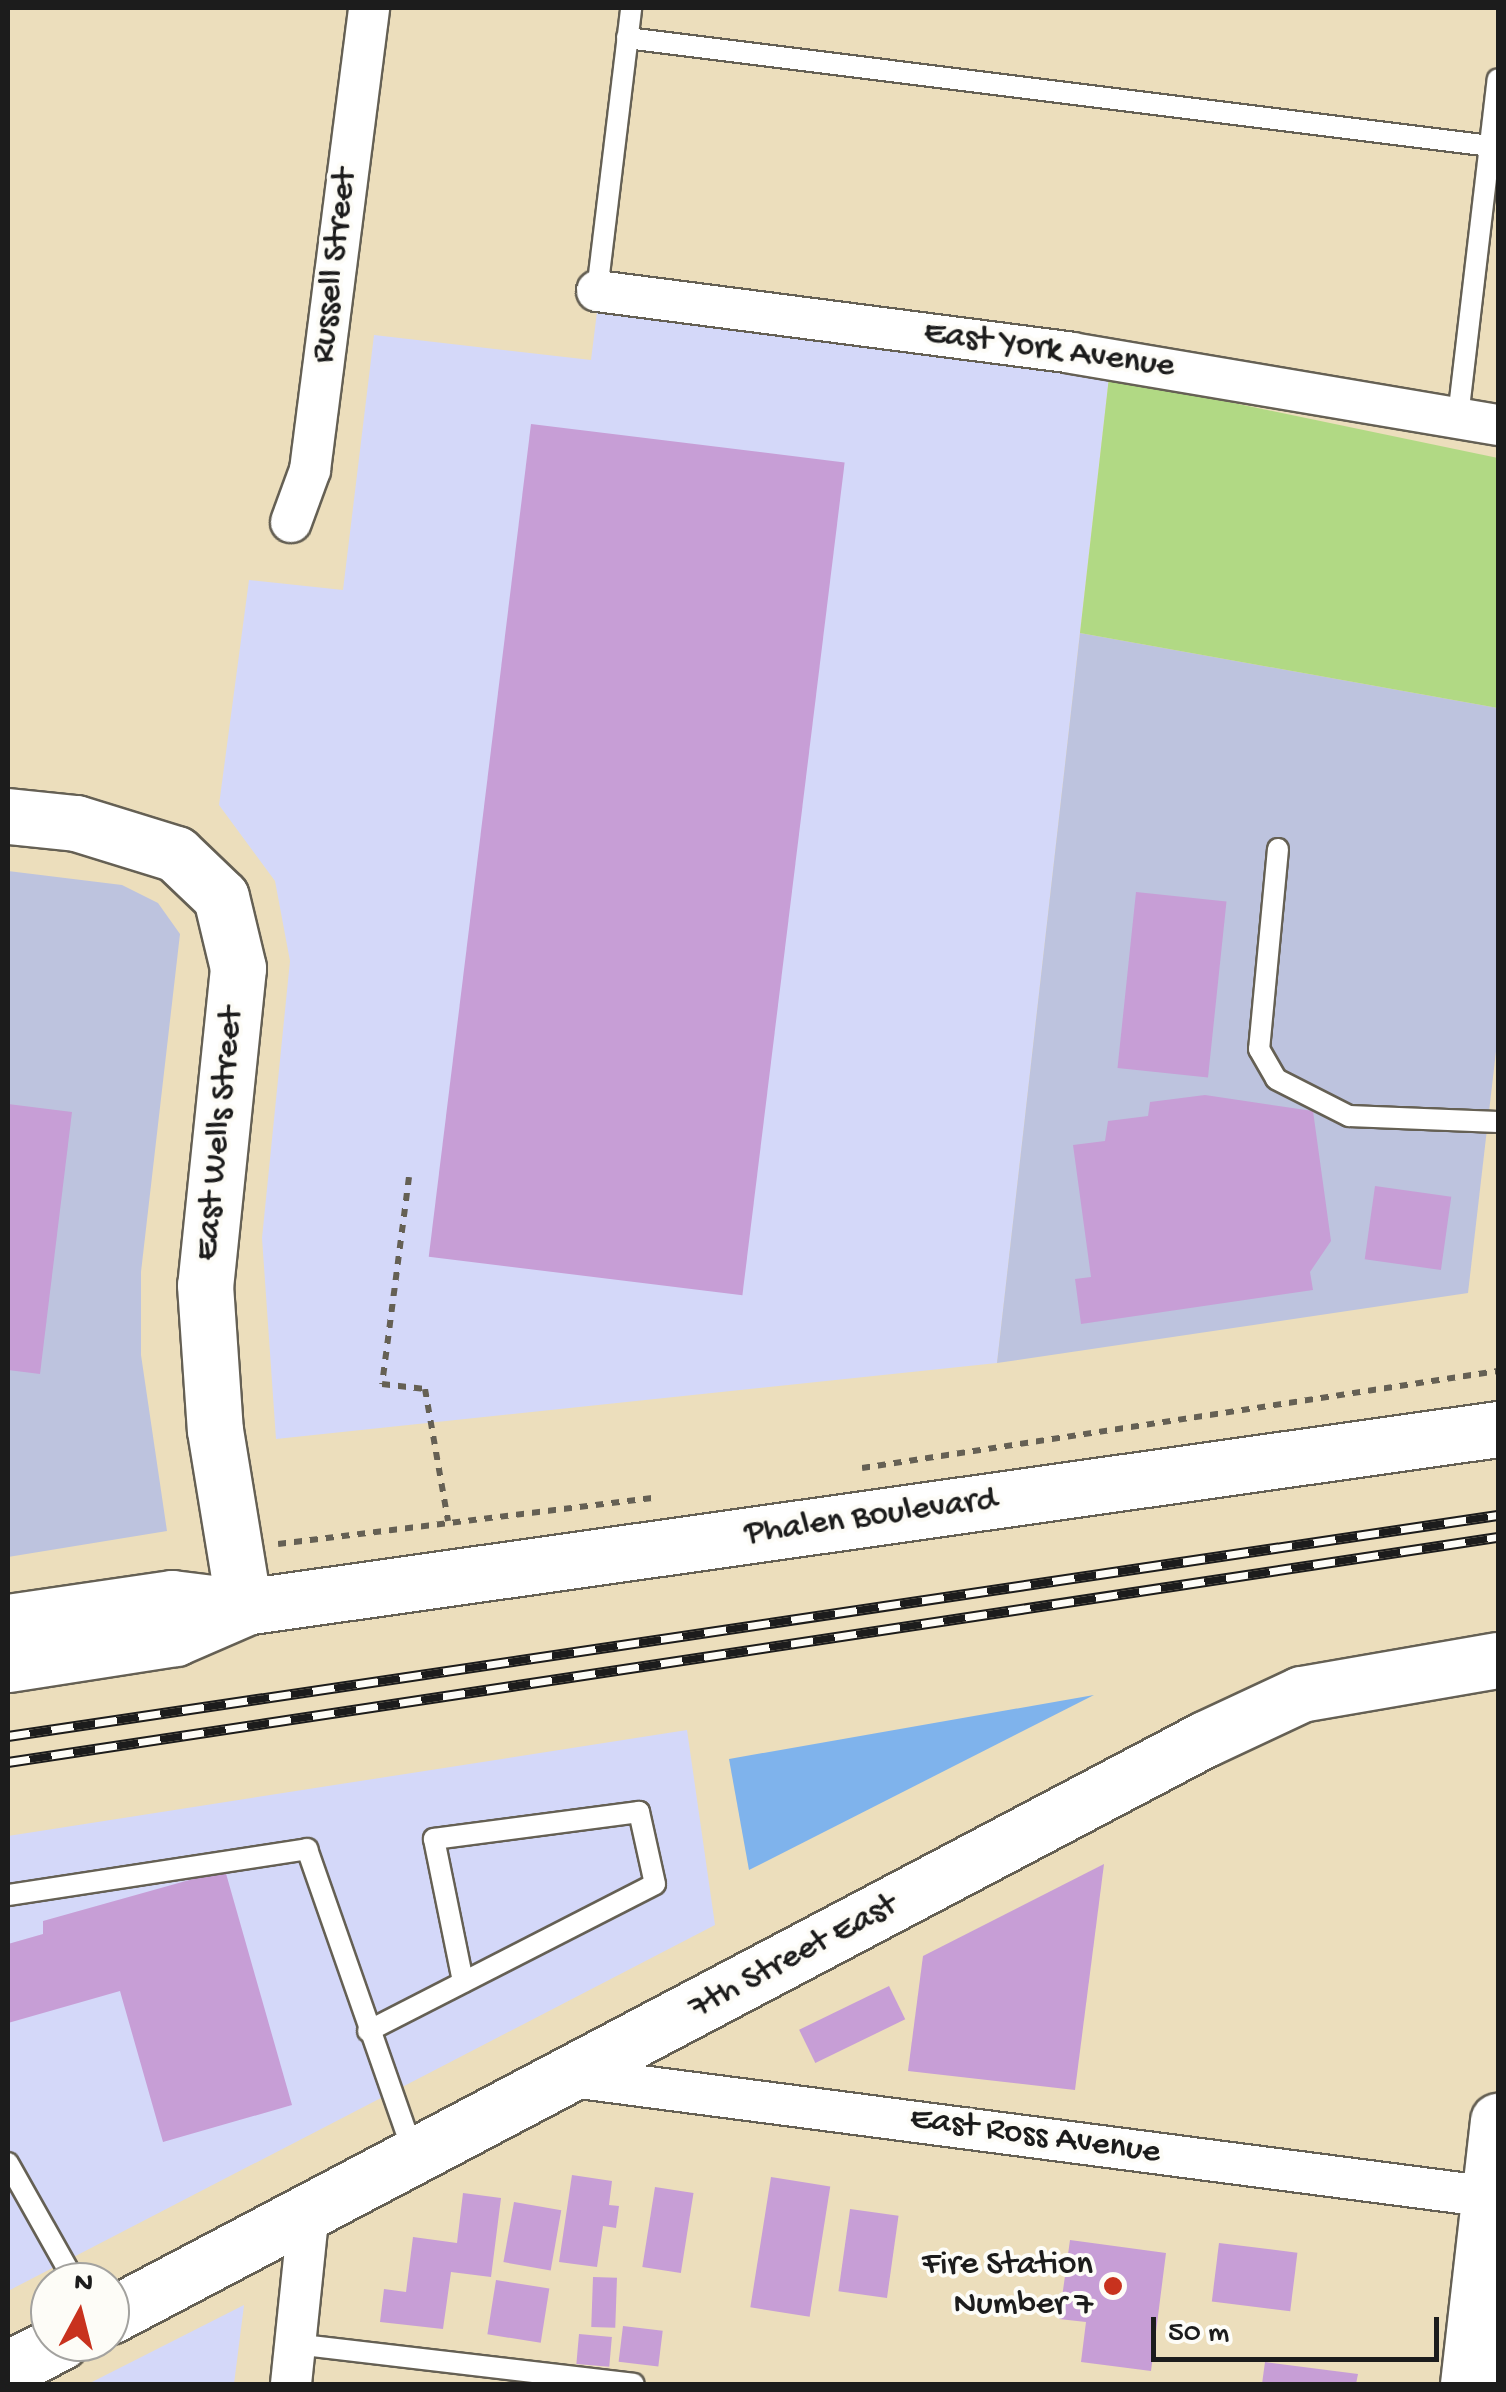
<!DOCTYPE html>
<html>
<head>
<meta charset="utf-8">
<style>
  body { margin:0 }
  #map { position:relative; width:1506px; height:2392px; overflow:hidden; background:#ecdebc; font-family:"Gochi Hand",sans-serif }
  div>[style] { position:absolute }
  .built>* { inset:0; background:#d4d8f9 }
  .industrial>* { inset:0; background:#bdc3de }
  .green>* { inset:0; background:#b1d984 }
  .water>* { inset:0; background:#7fb3ec }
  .building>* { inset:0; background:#c79ed6; transform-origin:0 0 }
  .path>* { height:6px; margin-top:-3px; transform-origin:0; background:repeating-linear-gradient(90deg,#656054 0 8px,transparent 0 16px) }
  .roads { filter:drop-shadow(2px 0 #656054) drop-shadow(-2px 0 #656054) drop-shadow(0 2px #656054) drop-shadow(0 -2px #656054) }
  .lane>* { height:20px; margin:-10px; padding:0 10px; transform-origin:10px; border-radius:10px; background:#fff }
  .street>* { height:40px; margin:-20px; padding:0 20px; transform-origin:20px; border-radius:20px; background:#fff }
  .secondary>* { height:55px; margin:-27.5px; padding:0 27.5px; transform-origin:27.5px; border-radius:27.5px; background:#fff }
  .rail>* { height:11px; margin-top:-5.5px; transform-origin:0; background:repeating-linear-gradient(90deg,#fdfcf7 0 22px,#1c1c1c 0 44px); box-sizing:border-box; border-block:2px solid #1c1c1c }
  .dots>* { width:28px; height:28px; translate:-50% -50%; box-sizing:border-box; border:5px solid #fdfcf7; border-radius:50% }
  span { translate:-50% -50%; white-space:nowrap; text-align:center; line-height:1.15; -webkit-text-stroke:8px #fdfcf7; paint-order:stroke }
  .street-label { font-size:35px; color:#1c1c1c }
  .poi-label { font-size:35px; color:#1c1c1c }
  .right { translate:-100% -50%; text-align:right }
  .frame { position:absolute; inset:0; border:10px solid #1c1c1c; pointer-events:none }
  .north { position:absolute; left:30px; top:2262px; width:100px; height:100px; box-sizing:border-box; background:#fdfcf7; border:2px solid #a3a29f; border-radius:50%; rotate:7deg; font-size:28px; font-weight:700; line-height:40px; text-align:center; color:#1c1c1c }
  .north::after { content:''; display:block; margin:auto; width:35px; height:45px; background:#c8321e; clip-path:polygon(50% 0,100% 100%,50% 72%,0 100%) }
  .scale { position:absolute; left:1151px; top:2317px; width:288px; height:45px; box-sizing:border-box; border:5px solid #1c1c1c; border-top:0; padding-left:12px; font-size:30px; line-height:35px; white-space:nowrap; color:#1c1c1c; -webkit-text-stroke:8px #fdfcf7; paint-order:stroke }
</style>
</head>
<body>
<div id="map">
  <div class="built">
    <div style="clip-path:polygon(597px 312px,1109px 377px,997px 1363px,276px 1439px,262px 1238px,290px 961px,275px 881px,219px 805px,249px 580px,343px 590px,374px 335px,591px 360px)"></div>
    <div style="clip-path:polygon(687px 1730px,715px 1925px,8px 2291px,8px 1836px)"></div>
    <div style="clip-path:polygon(244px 2305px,234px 2384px,88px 2384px)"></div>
  </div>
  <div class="industrial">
    <div style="clip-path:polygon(1080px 633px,1498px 708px,1498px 1034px,1468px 1293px,997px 1363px)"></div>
    <div style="clip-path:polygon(8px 871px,122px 885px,158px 903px,180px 934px,141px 1272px,141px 1355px,167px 1531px,8px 1557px)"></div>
  </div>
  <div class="green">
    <div style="clip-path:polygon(1109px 377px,1498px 458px,1498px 708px,1080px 633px)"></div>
  </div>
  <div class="water">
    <div style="clip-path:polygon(1094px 1695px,749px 1870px,729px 1759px)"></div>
  </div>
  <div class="building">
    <div style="left:531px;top:424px;width:316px;height:839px;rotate:7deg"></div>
    <div style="left:1136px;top:892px;width:91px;height:177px;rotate:6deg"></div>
    <div style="clip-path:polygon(1205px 1095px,1313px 1111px,1331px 1241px,1310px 1272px,1313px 1290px,1081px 1324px,1075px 1279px,1091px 1277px,1073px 1145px,1105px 1141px,1108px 1121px,1148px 1116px,1150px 1102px)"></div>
    <div style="clip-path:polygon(8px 1104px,72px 1112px,40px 1374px,8px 1370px)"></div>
    <div style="left:1375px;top:1186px;width:77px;height:74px;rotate:8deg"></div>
    <div style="clip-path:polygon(1104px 1864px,1075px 2090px,908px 2071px,923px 1956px)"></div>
    <div style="clip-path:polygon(225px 1870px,292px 2105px,163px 2142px,120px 1991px,8px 2023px,8px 1944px,43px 1934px,43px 1921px)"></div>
    <div style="left:889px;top:1986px;width:37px;height:100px;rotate:64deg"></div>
    <div style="clip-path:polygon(572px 2175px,612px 2181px,609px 2205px,619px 2206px,616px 2228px,603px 2226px,597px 2267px,559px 2262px)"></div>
    <div style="left:771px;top:2177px;width:60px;height:132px;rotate:9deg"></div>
    <div style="left:655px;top:2187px;width:39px;height:81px;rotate:9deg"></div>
    <div style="clip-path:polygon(463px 2193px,501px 2198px,491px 2277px,451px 2272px,443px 2329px,380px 2322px,384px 2289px,406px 2292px,413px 2237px,457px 2243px)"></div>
    <div style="left:514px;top:2202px;width:48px;height:61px;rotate:10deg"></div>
    <div style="left:850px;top:2209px;width:49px;height:83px;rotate:8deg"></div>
    <div style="clip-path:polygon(1070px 2240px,1166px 2253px,1151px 2371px,1081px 2362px,1086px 2322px,1059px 2319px)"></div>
    <div style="left:1219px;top:2243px;width:79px;height:59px;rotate:7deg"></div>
    <div style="left:593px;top:2277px;width:24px;height:50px;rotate:2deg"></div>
    <div style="left:496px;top:2280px;width:54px;height:55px;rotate:9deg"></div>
    <div style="left:623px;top:2326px;width:40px;height:36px;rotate:7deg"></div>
    <div style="left:579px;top:2334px;width:33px;height:30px;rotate:5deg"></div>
    <div style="clip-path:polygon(1265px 2362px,1358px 2374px,1356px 2384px,1262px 2384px)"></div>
  </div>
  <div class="path">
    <div style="left:409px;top:1177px;width:209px;rotate:97.4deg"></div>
    <div style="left:382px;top:1384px;width:43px;rotate:6.6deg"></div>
    <div style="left:425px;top:1389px;width:134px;rotate:80.1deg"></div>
    <div style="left:862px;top:1468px;width:643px;rotate:-8.67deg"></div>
    <div style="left:278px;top:1544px;width:377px;rotate:-7deg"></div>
  </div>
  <div class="roads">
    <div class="lane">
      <div style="left:627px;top:38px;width:870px;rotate:7.13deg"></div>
      <div style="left:597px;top:291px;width:285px;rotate:-83.1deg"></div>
      <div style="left:1458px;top:417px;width:340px;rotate:-83.3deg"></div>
      <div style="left:1278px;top:849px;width:201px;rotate:95.4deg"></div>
      <div style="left:1259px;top:1049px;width:34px;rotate:60deg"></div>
      <div style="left:1276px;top:1079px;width:82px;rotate:26.9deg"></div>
      <div style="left:1349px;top:1116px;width:149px;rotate:2.3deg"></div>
      <div style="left:8px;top:1895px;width:303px;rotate:-8.7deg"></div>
      <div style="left:307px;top:1849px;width:323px;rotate:70.7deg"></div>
      <div style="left:368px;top:2031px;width:322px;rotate:-27.1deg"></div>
      <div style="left:655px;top:1884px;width:74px;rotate:-102.5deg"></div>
      <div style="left:639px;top:1812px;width:207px;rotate:172.5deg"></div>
      <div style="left:434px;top:1839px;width:146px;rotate:78.5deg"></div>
      <div style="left:8px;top:2163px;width:137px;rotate:60.6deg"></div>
      <div style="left:295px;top:2344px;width:341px;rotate:6.7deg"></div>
    </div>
    <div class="street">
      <div style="left:597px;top:291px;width:479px;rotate:7.4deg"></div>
      <div style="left:1072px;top:353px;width:432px;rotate:9.6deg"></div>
      <div style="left:291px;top:522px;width:55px;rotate:-69.9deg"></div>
      <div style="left:310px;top:470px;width:466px;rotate:-82.7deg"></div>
      <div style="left:572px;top:2077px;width:934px;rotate:7.44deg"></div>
      <div style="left:291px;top:2384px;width:175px;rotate:-84.1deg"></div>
    </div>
    <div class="secondary">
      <div style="left:8px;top:816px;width:68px;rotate:5.9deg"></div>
      <div style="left:76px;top:823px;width:105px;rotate:17.2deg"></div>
      <div style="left:176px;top:854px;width:62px;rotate:43.7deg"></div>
      <div style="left:221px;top:897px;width:73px;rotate:76.5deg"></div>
      <div style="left:238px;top:968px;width:319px;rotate:95.9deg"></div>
      <div style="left:205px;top:1285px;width:145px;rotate:86.1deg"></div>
      <div style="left:215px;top:1430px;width:179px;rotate:80.7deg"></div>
      <div style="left:8px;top:1622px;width:166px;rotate:-8.3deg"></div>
      <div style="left:172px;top:1598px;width:73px;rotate:7.1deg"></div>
      <div style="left:244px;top:1607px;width:1267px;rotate:-8.08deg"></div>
      <div style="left:8px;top:1664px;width:169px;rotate:-8.8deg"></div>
      <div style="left:175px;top:1638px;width:73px;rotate:-23.4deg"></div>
      <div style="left:110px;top:2316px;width:1238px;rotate:-27.79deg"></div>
      <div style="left:1205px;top:1739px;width:106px;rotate:-25.1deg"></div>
      <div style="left:1301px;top:1694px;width:200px;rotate:-9.8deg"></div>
      <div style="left:8px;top:2369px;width:59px;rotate:-27.4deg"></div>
      <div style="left:1468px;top:2384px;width:265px;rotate:-83.5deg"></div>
    </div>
  </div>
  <div class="rail">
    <div style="left:8px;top:1736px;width:1506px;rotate:-8.44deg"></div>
    <div style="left:8px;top:1762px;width:1507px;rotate:-8.59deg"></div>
  </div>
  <div class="dots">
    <div style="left:1113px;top:2286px;background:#c8321e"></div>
  </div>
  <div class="street-label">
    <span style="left:336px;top:266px;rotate:-83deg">Russell Street</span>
    <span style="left:1049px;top:351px;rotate:8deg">East York Avenue</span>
    <span style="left:221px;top:1134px;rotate:-84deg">East Wells Street</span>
    <span style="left:871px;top:1518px;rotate:-8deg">Phalen Boulevard</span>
    <span style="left:794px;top:1958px;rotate:-28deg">7th Street East</span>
    <span style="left:1035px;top:2137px;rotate:8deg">East Ross Avenue</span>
  </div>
  <div class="poi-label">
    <span class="right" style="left:1093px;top:2286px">Fire Station<br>Number 7</span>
  </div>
  <div class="frame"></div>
  <div class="north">N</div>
  <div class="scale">50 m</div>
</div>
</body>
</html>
